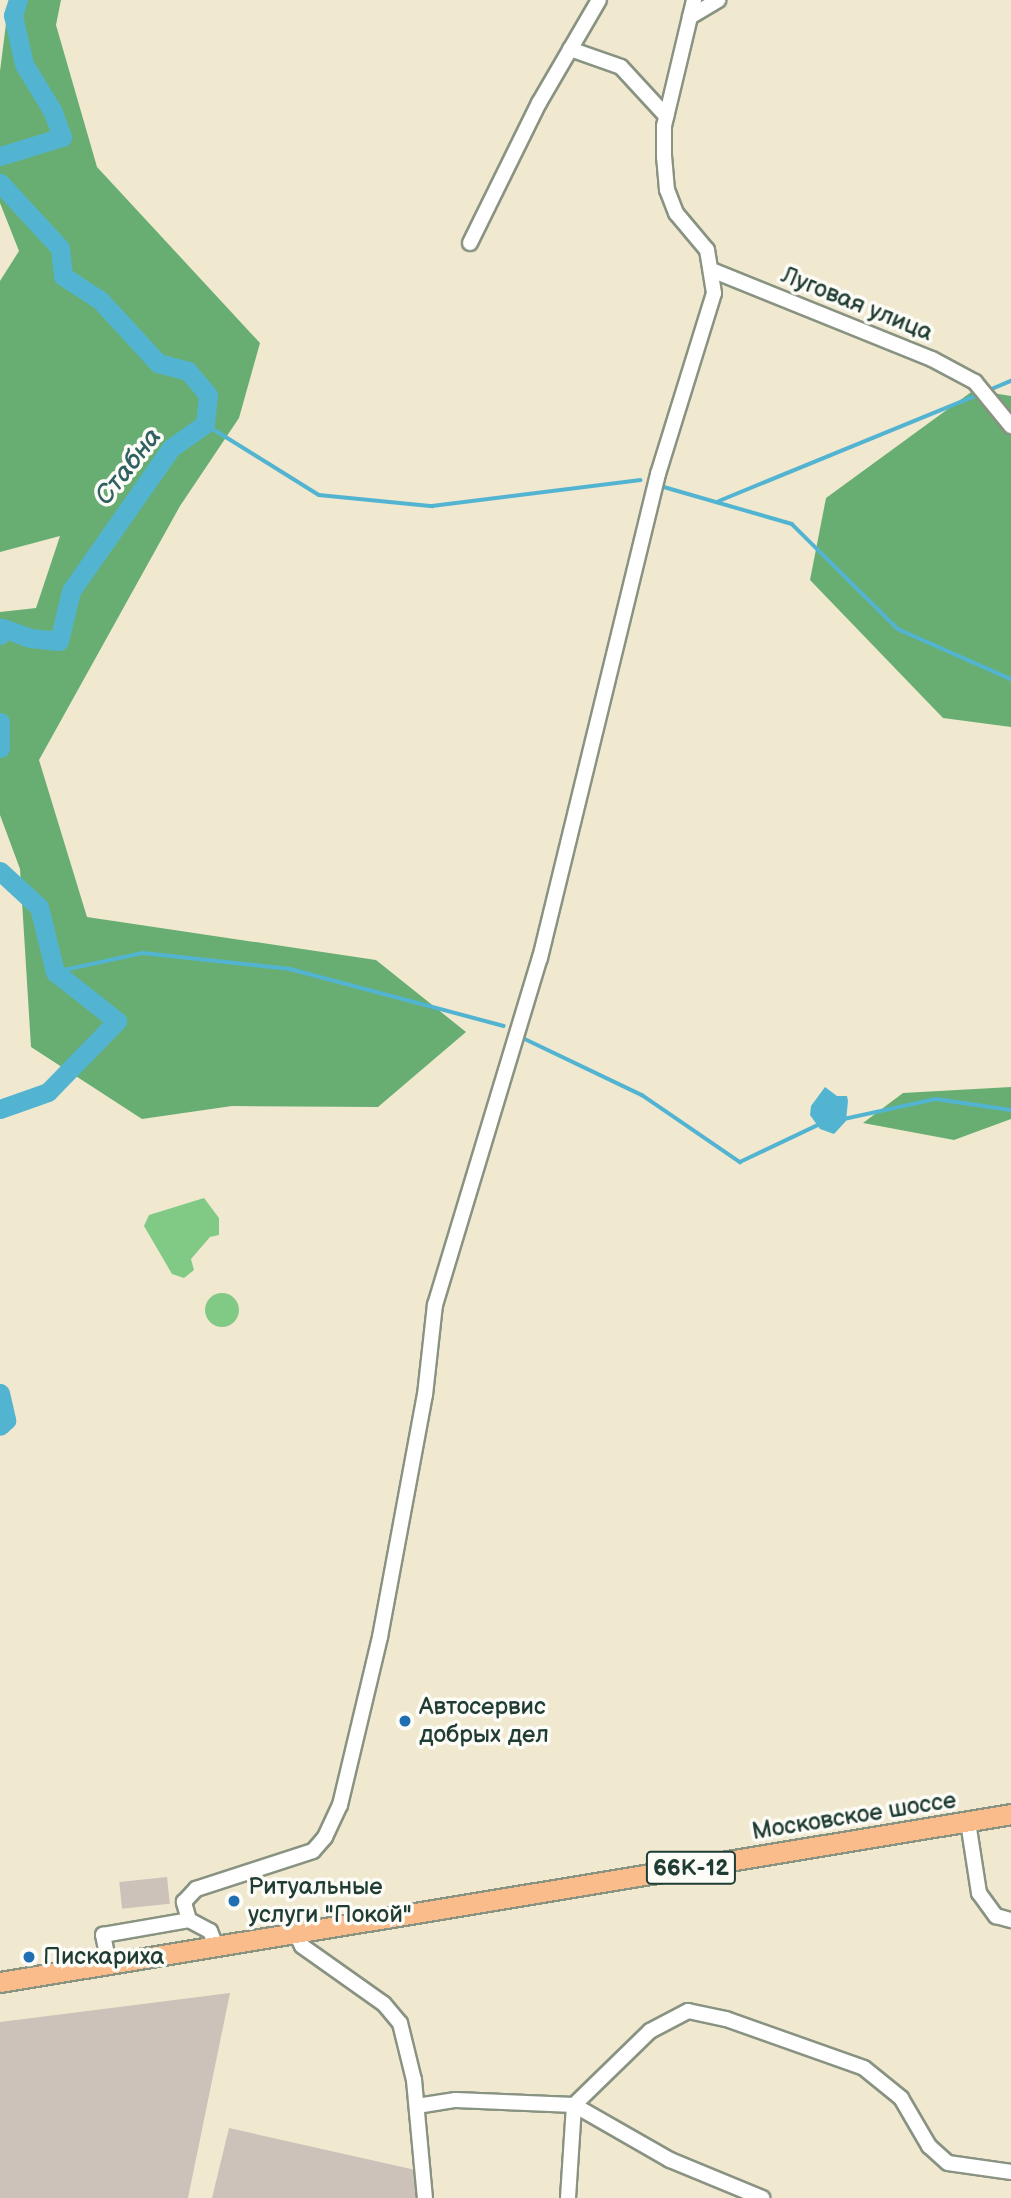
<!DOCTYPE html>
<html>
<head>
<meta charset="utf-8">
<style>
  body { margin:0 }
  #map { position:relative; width:1011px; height:2198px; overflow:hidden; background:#f0e9d0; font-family:"Balsamiq Sans",sans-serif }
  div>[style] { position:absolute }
  .industrial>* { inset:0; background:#ccc2b9; transform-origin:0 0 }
  .green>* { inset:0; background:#81ca86 }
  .round { border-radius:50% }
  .forest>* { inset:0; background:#68ae73 }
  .water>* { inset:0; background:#53b4d2 }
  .stream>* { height:3.5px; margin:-1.75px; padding:0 1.75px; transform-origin:1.75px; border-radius:1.75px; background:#53b4d2 }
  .river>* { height:19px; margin:-9.5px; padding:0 9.5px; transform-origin:9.5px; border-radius:9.5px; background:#53b4d2 }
  .roads { filter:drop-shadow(2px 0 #889382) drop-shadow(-2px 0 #889382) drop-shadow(0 2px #889382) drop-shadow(0 -2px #889382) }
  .minor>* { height:14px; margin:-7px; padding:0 7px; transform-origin:7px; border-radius:7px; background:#fff }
  .major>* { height:19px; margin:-9.5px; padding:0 9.5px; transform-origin:9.5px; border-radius:9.5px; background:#f9bc8a }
  .dots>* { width:19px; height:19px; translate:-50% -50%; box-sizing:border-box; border:4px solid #fdfcf7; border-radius:50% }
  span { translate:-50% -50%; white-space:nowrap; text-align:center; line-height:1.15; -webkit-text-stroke:7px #fdfcf7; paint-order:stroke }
  .shield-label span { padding:2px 5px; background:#fdfcf7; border:2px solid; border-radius:5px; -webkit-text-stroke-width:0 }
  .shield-label { font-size:23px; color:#1f3d34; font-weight:700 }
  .street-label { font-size:24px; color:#1f3d34 }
  .poi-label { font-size:24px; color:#1f3d34 }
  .left { translate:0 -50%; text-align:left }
  .water-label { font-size:26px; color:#2f6163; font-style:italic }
</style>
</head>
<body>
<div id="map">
  <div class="industrial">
    <div style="left:167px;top:1877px;width:27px;height:48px;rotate:84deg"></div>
    <div style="clip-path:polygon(230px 1993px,188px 2198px,0 2198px,0 2022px)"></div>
    <div style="clip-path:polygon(229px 2128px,420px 2171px,417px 2198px,212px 2198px)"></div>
  </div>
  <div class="green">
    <div style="clip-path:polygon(204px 1198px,219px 1218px,219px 1235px,210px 1237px,191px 1259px,194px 1270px,184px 1278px,172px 1274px,144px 1226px,149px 1215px)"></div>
    <div class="round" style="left:205px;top:1293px;width:34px;height:34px"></div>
  </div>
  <div class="forest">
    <div style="clip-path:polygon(9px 0,61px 0,56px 25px,97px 167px,260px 343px,239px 418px,180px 506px,39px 760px,87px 917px,376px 960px,466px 1032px,378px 1107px,232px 1106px,142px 1119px,31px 1047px,20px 869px,0 815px,0 612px,36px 608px,60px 536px,0 552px,0 281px,19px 251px,0 203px,0 71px)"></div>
    <div style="clip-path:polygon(974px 390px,1011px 396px,1011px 727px,943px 718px,810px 580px,826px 498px)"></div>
    <div style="clip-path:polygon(1011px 1087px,1011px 1119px,954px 1140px,863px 1123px,903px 1093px)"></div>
  </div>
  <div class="water">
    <div style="clip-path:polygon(825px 1087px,837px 1096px,847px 1096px,848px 1101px,846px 1121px,834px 1134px,820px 1129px,810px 1115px,811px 1106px)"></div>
  </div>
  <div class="stream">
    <div style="left:987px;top:391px;width:26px;rotate:-23deg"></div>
    <div style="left:205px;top:424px;width:134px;rotate:31.9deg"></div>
    <div style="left:319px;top:495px;width:114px;rotate:5.6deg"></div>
    <div style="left:432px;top:506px;width:210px;rotate:-7.1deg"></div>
    <div style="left:664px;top:487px;width:133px;rotate:16.1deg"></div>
    <div style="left:792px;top:524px;width:149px;rotate:44.7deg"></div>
    <div style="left:898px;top:629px;width:124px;rotate:23.9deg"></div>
    <div style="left:719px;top:501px;width:282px;rotate:-22.3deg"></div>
    <div style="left:55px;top:972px;width:90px;rotate:-12.2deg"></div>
    <div style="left:143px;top:953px;width:148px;rotate:6.2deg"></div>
    <div style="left:290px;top:969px;width:221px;rotate:14.9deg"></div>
    <div style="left:525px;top:1039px;width:130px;rotate:25.6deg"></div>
    <div style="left:642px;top:1095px;width:119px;rotate:34.4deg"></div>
    <div style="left:740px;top:1162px;width:89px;rotate:-25.4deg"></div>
    <div style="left:844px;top:1119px;width:94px;rotate:-12.3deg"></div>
    <div style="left:936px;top:1099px;width:76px;rotate:8.3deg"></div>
  </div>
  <div class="river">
    <div style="left:0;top:156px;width:65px;rotate:-17deg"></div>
    <div style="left:62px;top:137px;width:27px;rotate:-110deg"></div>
    <div style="left:53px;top:112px;width:56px;rotate:-121.1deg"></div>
    <div style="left:24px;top:64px;width:50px;rotate:-102.7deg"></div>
    <div style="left:13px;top:15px;width:16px;rotate:-72deg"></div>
    <div style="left:0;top:183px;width:88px;rotate:47.3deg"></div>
    <div style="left:60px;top:248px;width:28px;rotate:84deg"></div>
    <div style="left:63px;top:276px;width:44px;rotate:33deg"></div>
    <div style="left:100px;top:300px;width:86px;rotate:47.4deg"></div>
    <div style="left:158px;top:363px;width:31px;rotate:15deg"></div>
    <div style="left:188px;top:371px;width:31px;rotate:50deg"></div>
    <div style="left:208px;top:395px;width:29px;rotate:96deg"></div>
    <div style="left:205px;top:424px;width:42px;rotate:144.8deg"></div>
    <div style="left:171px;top:448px;width:174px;rotate:125deg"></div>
    <div style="left:71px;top:591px;width:51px;rotate:103.5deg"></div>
    <div style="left:59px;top:641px;width:29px;rotate:-174deg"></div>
    <div style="left:30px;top:638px;width:30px;rotate:-160deg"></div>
    <div style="left:2px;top:628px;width:7px;rotate:106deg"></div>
    <div style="left:0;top:722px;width:26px;rotate:90deg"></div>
    <div style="left:0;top:871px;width:53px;rotate:42.7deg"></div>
    <div style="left:39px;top:907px;width:67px;rotate:76.2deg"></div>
    <div style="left:55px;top:972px;width:79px;rotate:38.3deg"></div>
    <div style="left:117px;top:1021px;width:99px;rotate:134.2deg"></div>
    <div style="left:48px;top:1092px;width:51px;rotate:160.5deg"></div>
    <div style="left:0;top:1393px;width:28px;rotate:77deg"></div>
    <div style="left:6px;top:1420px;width:8px;rotate:135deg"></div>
  </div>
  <div class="roads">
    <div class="minor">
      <div style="left:690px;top:17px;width:33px;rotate:-31deg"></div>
      <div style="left:570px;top:49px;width:54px;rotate:19.4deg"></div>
      <div style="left:621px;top:67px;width:67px;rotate:47.4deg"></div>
      <div style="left:470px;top:243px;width:156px;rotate:-63.8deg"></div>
      <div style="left:539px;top:103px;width:119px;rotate:-59.8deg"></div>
      <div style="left:714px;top:271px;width:235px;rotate:22deg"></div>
      <div style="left:932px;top:359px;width:49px;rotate:28.1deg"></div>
      <div style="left:975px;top:382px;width:57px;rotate:50.7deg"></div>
      <div style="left:968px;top:1822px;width:72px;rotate:81.2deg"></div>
      <div style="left:979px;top:1893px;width:29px;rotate:54deg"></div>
      <div style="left:996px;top:1916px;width:16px;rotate:15deg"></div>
      <div style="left:189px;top:1920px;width:24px;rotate:28deg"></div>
      <div style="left:210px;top:1931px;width:18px;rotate:68deg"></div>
      <div style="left:296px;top:1934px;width:13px;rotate:63deg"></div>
      <div style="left:302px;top:1946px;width:100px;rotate:35.3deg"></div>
      <div style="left:384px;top:2004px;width:25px;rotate:50deg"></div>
      <div style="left:400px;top:2023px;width:59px;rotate:76.2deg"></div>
      <div style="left:414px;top:2080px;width:119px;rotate:84.7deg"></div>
      <div style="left:109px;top:1965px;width:31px;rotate:-101deg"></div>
      <div style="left:103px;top:1935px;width:87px;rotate:-9.9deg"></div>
      <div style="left:189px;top:1920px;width:19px;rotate:-106deg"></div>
      <div style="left:184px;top:1902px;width:18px;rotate:-47deg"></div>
      <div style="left:196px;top:1889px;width:123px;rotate:-18deg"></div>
      <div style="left:313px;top:1851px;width:18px;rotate:-49deg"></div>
      <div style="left:325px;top:1837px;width:35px;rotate:-65deg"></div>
      <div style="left:340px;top:1805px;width:173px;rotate:-76.6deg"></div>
      <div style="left:380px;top:1637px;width:246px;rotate:-79.5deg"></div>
      <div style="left:425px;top:1395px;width:91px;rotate:-83.7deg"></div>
      <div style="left:435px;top:1305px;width:363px;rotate:-73.2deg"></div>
      <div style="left:540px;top:958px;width:498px;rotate:-76.3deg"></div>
      <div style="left:658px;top:474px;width:189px;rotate:-72.8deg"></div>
      <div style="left:714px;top:293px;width:44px;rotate:-99.2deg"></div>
      <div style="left:707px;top:250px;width:48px;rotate:-130deg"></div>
      <div style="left:676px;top:213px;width:25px;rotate:-111deg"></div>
      <div style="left:667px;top:190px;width:33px;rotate:-95deg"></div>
      <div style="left:664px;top:157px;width:31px;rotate:-90deg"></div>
      <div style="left:664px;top:126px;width:130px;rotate:-76.6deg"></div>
      <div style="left:417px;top:2106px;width:39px;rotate:-9deg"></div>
      <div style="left:456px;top:2100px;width:118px;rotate:2.4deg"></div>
      <div style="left:574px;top:2105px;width:111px;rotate:29.8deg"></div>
      <div style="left:670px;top:2160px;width:100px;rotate:22.4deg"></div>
      <div style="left:568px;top:2198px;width:93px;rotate:-86.3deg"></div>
      <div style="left:574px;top:2105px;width:106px;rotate:-44.2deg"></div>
      <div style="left:650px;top:2031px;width:43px;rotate:-27.8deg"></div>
      <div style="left:688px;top:2011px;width:39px;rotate:12deg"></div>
      <div style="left:726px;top:2019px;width:146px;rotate:19.5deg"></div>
      <div style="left:864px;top:2068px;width:48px;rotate:39deg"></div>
      <div style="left:901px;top:2098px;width:56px;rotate:59.7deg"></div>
      <div style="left:929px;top:2146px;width:25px;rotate:42deg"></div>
      <div style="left:948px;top:2163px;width:64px;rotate:8.1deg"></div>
    </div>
    <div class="major">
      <div style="left:0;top:1982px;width:1025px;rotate:-9.43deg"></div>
    </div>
  </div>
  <div class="dots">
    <div style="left:405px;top:1721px;background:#1f6fb2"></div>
    <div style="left:234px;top:1901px;background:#1f6fb2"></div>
    <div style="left:29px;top:1957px;background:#1f6fb2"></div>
  </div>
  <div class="shield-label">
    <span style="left:691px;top:1868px">66К-12</span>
  </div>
  <div class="street-label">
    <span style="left:857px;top:304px;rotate:22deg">Луговая улица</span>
    <span style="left:854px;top:1816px;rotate:-9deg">Московское шоссе</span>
  </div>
  <div class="poi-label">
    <span class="left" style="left:419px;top:1721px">Автосервис<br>добрых дел</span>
    <span class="left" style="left:248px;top:1901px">Ритуальные<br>услуги "Покой"</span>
    <span class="left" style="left:43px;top:1957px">Пискариха</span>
  </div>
  <div class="water-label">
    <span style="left:129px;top:467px;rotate:-52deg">Стабна</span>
  </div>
</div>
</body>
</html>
